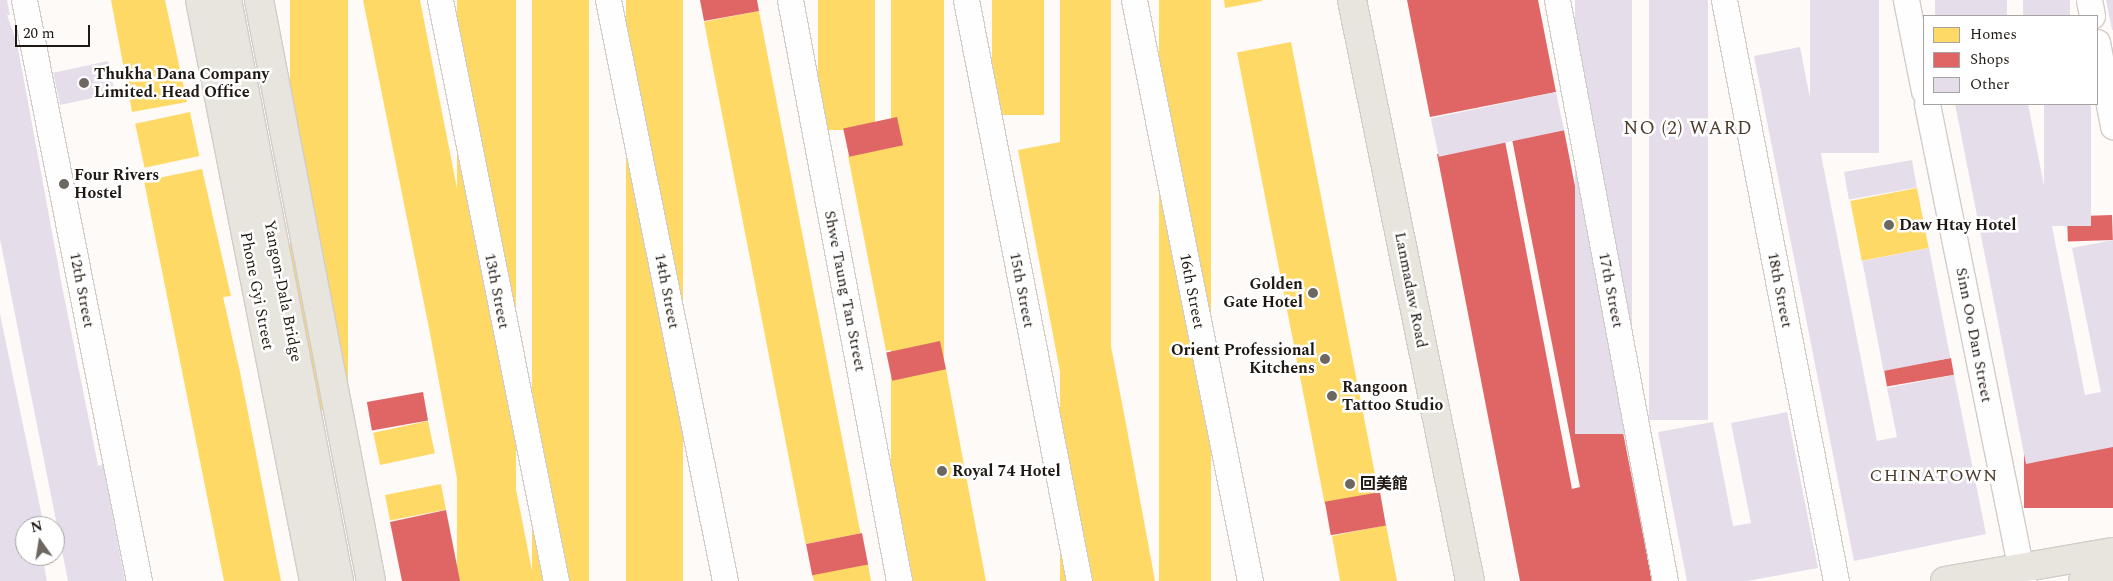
<!DOCTYPE html>
<html>
<head>
<meta charset="utf-8">
<style>
  body { margin:0 }
  #map { position:relative; width:2113px; height:581px; overflow:hidden; background:#fdfaf8; font-family:Spectral,"Noto Sans SC",serif }
  div>[style] { position:absolute }
  .homes>* { inset:0; background:#ffd966; transform-origin:0 0 }
  .shops>* { inset:0; background:#e06666; transform-origin:0 0 }
  .building>* { inset:0; background:#e6ddea; transform-origin:0 0 }
  .roads { filter:drop-shadow(1px 0 #d2ccc8) drop-shadow(-1px 0 #d2ccc8) drop-shadow(0 1px #d2ccc8) drop-shadow(0 -1px #d2ccc8) }
  .minor>* { height:25px; margin:-12.5px; padding:0 12.5px; transform-origin:12.5px; border-radius:12.5px; background:#fffefe }
  .major>* { height:28px; margin:-14px; padding:0 14px; transform-origin:14px; border-radius:14px; background:#e8e5de }
  .dots>* { width:14px; height:14px; translate:-50% -50%; box-sizing:border-box; border:2px solid #fff; border-radius:50% }
  span { translate:-50% -50%; white-space:nowrap; text-align:center; line-height:1.15; -webkit-text-stroke:5px #fff; paint-order:stroke }
  .poi-label { font-size:16px; color:#201812; font-weight:700 }
  .left { translate:0 -50%; text-align:left }
  .right { translate:-100% -50%; text-align:right }
  .street-label { font-size:16px; color:#201812 }
  .neighbourhood-label { font-size:18px; color:#4f3d2e; letter-spacing:1px }
  .quarter-label { font-size:19px; color:#4f3d2e; letter-spacing:1px }
  .legend { position:absolute; left:1923px; top:15px; width:175px; height:90px; box-sizing:border-box; background:#fff; border:1px solid #a6a3a0; margin:0; padding:6px 9px; list-style:none; font-size:15px; color:#201812 }
  .legend li { display:flex; align-items:center; gap:10px; height:25px }
  .legend b { width:25px; border:1px solid #a6a3a0 }
  .north { position:absolute; left:15px; top:516px; width:50px; height:50px; box-sizing:border-box; background:#fff; border:1px solid #a6a3a0; border-radius:50%; rotate:347deg; font-size:14px; font-weight:700; line-height:20px; text-align:center; color:#201812 }
  .north::after { content:''; display:block; margin:auto; width:18px; height:22px; background:#6d6762; clip-path:polygon(50% 0,100% 100%,50% 72%,0 100%) }
  .scale { position:absolute; left:15px; top:25px; width:75px; height:22px; box-sizing:border-box; border:2px solid #201812; border-top:0; padding-left:6px; font-size:15px; line-height:18px; white-space:nowrap; color:#201812; -webkit-text-stroke:4px #fff; paint-order:stroke }
</style>
</head>
<body>
<div id="map">
  <div class="homes">
    <div style="clip-path:polygon(111px 0,165px 0,187px 102px,132px 112px)"></div>
    <div style="left:290px;top:0;width:58px;height:410px"></div>
    <div style="clip-path:polygon(363px 0,420px 0,534px 581px,476px 581px,429px 328px)"></div>
    <div style="left:457px;top:0;width:59px;height:592px"></div>
    <div style="left:532px;top:0;width:57px;height:592px"></div>
    <div style="left:626px;top:0;width:57px;height:592px"></div>
    <div style="left:818px;top:0;width:57px;height:130px"></div>
    <div style="left:891px;top:0;width:53px;height:592px"></div>
    <div style="left:992px;top:0;width:52px;height:115px"></div>
    <div style="left:1060px;top:0;width:51px;height:592px"></div>
    <div style="left:1159px;top:0;width:52px;height:592px"></div>
    <div style="clip-path:polygon(1224px 0,1262px 0,1262px 1px,1225px 8px)"></div>
    <div style="left:759px;top:11px;width:532px;height:56px;rotate:79deg"></div>
    <div style="left:1291px;top:42px;width:459px;height:55px;rotate:79deg"></div>
    <div style="left:190px;top:112px;width:45px;height:56px;rotate:78deg"></div>
    <div style="clip-path:polygon(1071px 140px,1126px 424px,1155px 581px,1100px 581px,1094px 551px,1018px 150px)"></div>
    <div style="left:903px;top:145px;width:199px;height:56px;rotate:79deg"></div>
    <div style="clip-path:polygon(202px 169px,231px 296px,223px 297px,240px 372px,281px 581px,224px 581px,144px 181px)"></div>
    <div style="left:1917px;top:188px;width:61px;height:68px;rotate:79deg"></div>
    <div style="clip-path:polygon(946px 369px,967px 481px,986px 581px,930px 581px,912px 492px,891px 379px)"></div>
    <div style="left:428px;top:421px;width:33px;height:56px;rotate:78deg"></div>
    <div style="left:441px;top:484px;width:26px;height:57px;rotate:79deg"></div>
    <div style="clip-path:polygon(1386px 525px,1397px 581px,1340px 581px,1332px 536px)"></div>
    <div style="clip-path:polygon(868px 564px,871px 581px,814px 581px,812px 574px)"></div>
  </div>
  <div class="shops">
    <div style="clip-path:polygon(700px 0,757px 0,759px 11px,704px 21px)"></div>
    <div style="clip-path:polygon(1407px 0,1538px 0,1556px 92px,1430px 117px)"></div>
    <div style="left:897px;top:117px;width:29px;height:55px;rotate:78deg"></div>
    <div style="clip-path:polygon(1564px 130px,1652px 581px,1520px 581px,1437px 154px,1505px 141px,1572px 489px,1580px 487px,1512px 139px)"></div>
    <div style="left:2112px;top:215px;width:25px;height:45px;rotate:88deg"></div>
    <div style="left:940px;top:341px;width:29px;height:55px;rotate:78deg"></div>
    <div style="left:1951px;top:358px;width:17px;height:68px;rotate:80deg"></div>
    <div style="left:423px;top:392px;width:29px;height:57px;rotate:80deg"></div>
    <div style="left:2113px;top:447px;width:61px;height:89px;rotate:90deg"></div>
    <div style="left:1380px;top:492px;width:34px;height:56px;rotate:80deg"></div>
    <div style="clip-path:polygon(446px 510px,460px 581px,402px 581px,390px 522px)"></div>
    <div style="left:862px;top:533px;width:32px;height:57px;rotate:79deg"></div>
  </div>
  <div class="building">
    <div style="clip-path:polygon(0 0,7px 0,10px 15px,7px 15px,17px 43px,25px 86px,62px 286px,98px 465px,92px 466px,103px 465px,125px 581px,68px 581px,0 239px)"></div>
    <div style="left:1575px;top:0;width:57px;height:434px"></div>
    <div style="left:1649px;top:0;width:59px;height:420px"></div>
    <div style="left:1810px;top:0;width:69px;height:153px"></div>
    <div style="left:1935px;top:0;width:72px;height:16px"></div>
    <div style="left:2023px;top:0;width:47px;height:16px"></div>
    <div style="clip-path:polygon(2106px 0,2113px 0,2113px 30px,2112px 30px)"></div>
    <div style="clip-path:polygon(1800px 47px,1877px 441px,1897px 437px,1887px 388px,1954px 375px,1986px 534px,1854px 561px,1754px 56px)"></div>
    <div style="left:108px;top:61px;width:33px;height:56px;rotate:78deg"></div>
    <div style="left:1556px;top:92px;width:39px;height:128px;rotate:78deg"></div>
    <div style="clip-path:polygon(1955px 104px,2028px 104px,2085px 395px,2101px 392px,2072px 248px,2113px 240px,2113px 447px,2026px 464px)"></div>
    <div style="left:2044px;top:104px;width:47px;height:122px"></div>
    <div style="left:1912px;top:160px;width:28px;height:69px;rotate:80deg"></div>
    <div style="left:1929px;top:248px;width:112px;height:68px;rotate:79deg"></div>
    <div style="clip-path:polygon(0 314px,44px 526px,25px 526px,25px 556px,42px 556px,47px 581px,0 581px)"></div>
    <div style="clip-path:polygon(1787px 412px,1818px 568px,1747px 581px,1687px 581px,1658px 432px,1713px 422px,1733px 526px,1751px 523px,1731px 423px)"></div>
  </div>
  <div class="roads">
    <div class="minor">
      <div style="left:24px;top:0;width:592px;rotate:78.8deg"></div>
      <div style="left:440px;top:0;width:592px;rotate:78.71deg"></div>
      <div style="left:608px;top:0;width:593px;rotate:78.61deg"></div>
      <div style="left:790px;top:0;width:591px;rotate:79.37deg"></div>
      <div style="left:966px;top:0;width:592px;rotate:78.99deg"></div>
      <div style="left:1134px;top:0;width:592px;rotate:78.71deg"></div>
      <div style="left:1557px;top:0;width:591px;rotate:79.47deg"></div>
      <div style="left:1724px;top:0;width:592px;rotate:79.09deg"></div>
      <div style="left:1906px;top:0;width:93px;rotate:78.8deg"></div>
      <div style="left:2089px;top:0;width:16px;rotate:79deg"></div>
      <div style="left:2097px;top:42px;width:86px;rotate:79.2deg"></div>
      <div style="left:1927px;top:104px;width:487px;rotate:78.6deg"></div>
    </div>
    <div class="major">
      <div style="left:200px;top:0;width:592px;rotate:78.9deg"></div>
      <div style="left:227px;top:0;width:592px;rotate:79.09deg"></div>
      <div style="left:259px;top:0;width:592px;rotate:79.09deg"></div>
      <div style="left:1352px;top:0;width:593px;rotate:78.52deg"></div>
      <div style="left:1945px;top:581px;width:170px;rotate:-9.8deg"></div>
      <div style="left:2083px;top:581px;width:30px;rotate:-9deg"></div>
    </div>
  </div>
  <div class="dots">
    <div style="left:84px;top:83px;background:#6d6762"></div>
    <div style="left:64px;top:184px;background:#6d6762"></div>
    <div style="left:1889px;top:225px;background:#6d6762"></div>
    <div style="left:1313px;top:293px;background:#6d6762"></div>
    <div style="left:1325px;top:359px;background:#6d6762"></div>
    <div style="left:1332px;top:396px;background:#6d6762"></div>
    <div style="left:942px;top:471px;background:#6d6762"></div>
    <div style="left:1350px;top:484px;background:#6d6762"></div>
  </div>
  <div class="poi-label">
    <span class="left" style="left:94px;top:83px">Thukha Dana Company<br>Limited. Head Office</span>
    <span class="left" style="left:74px;top:184px">Four Rivers<br>Hostel</span>
    <span class="left" style="left:1899px;top:225px">Daw Htay Hotel</span>
    <span class="right" style="left:1303px;top:293px">Golden<br>Gate Hotel</span>
    <span class="right" style="left:1315px;top:359px">Orient Professional<br>Kitchens</span>
    <span class="left" style="left:1342px;top:396px">Rangoon<br>Tattoo Studio</span>
    <span class="left" style="left:952px;top:471px">Royal 74 Hotel</span>
    <span class="left" style="left:1360px;top:484px">回美館</span>
  </div>
  <div class="street-label">
    <span style="left:82px;top:290px;rotate:79deg">12th Street</span>
    <span style="left:1022px;top:290px;rotate:79deg">15th Street</span>
    <span style="left:1411px;top:290px;rotate:79deg">Lanmadaw Road</span>
    <span style="left:1611px;top:290px;rotate:79deg">17th Street</span>
    <span style="left:1780px;top:290px;rotate:79deg">18th Street</span>
    <span style="left:257px;top:291px;rotate:79deg">Phone Gyi Street</span>
    <span style="left:283px;top:291px;rotate:79deg">Yangon-Dala Bridge</span>
    <span style="left:497px;top:291px;rotate:79deg">13th Street</span>
    <span style="left:667px;top:291px;rotate:79deg">14th Street</span>
    <span style="left:845px;top:291px;rotate:79deg">Shwe Taung Tan Street</span>
    <span style="left:1192px;top:291px;rotate:79deg">16th Street</span>
    <span style="left:1974px;top:335px;rotate:79deg">Sinn Oo Dan Street</span>
  </div>
  <div class="neighbourhood-label">
    <span style="left:1934px;top:476px">CHINATOWN</span>
  </div>
  <div class="quarter-label">
    <span style="left:1688px;top:129px">NO (2) WARD</span>
  </div>
  <ul class="legend">
  <li><b style="height:14px;background:#ffd966"></b>Homes</li>
  <li><b style="height:14px;background:#e06666"></b>Shops</li>
  <li><b style="height:14px;background:#e6ddea"></b>Other</li>
  </ul>
  <div class="north">N</div>
  <div class="scale">20 m</div>
</div>
</body>
</html>
